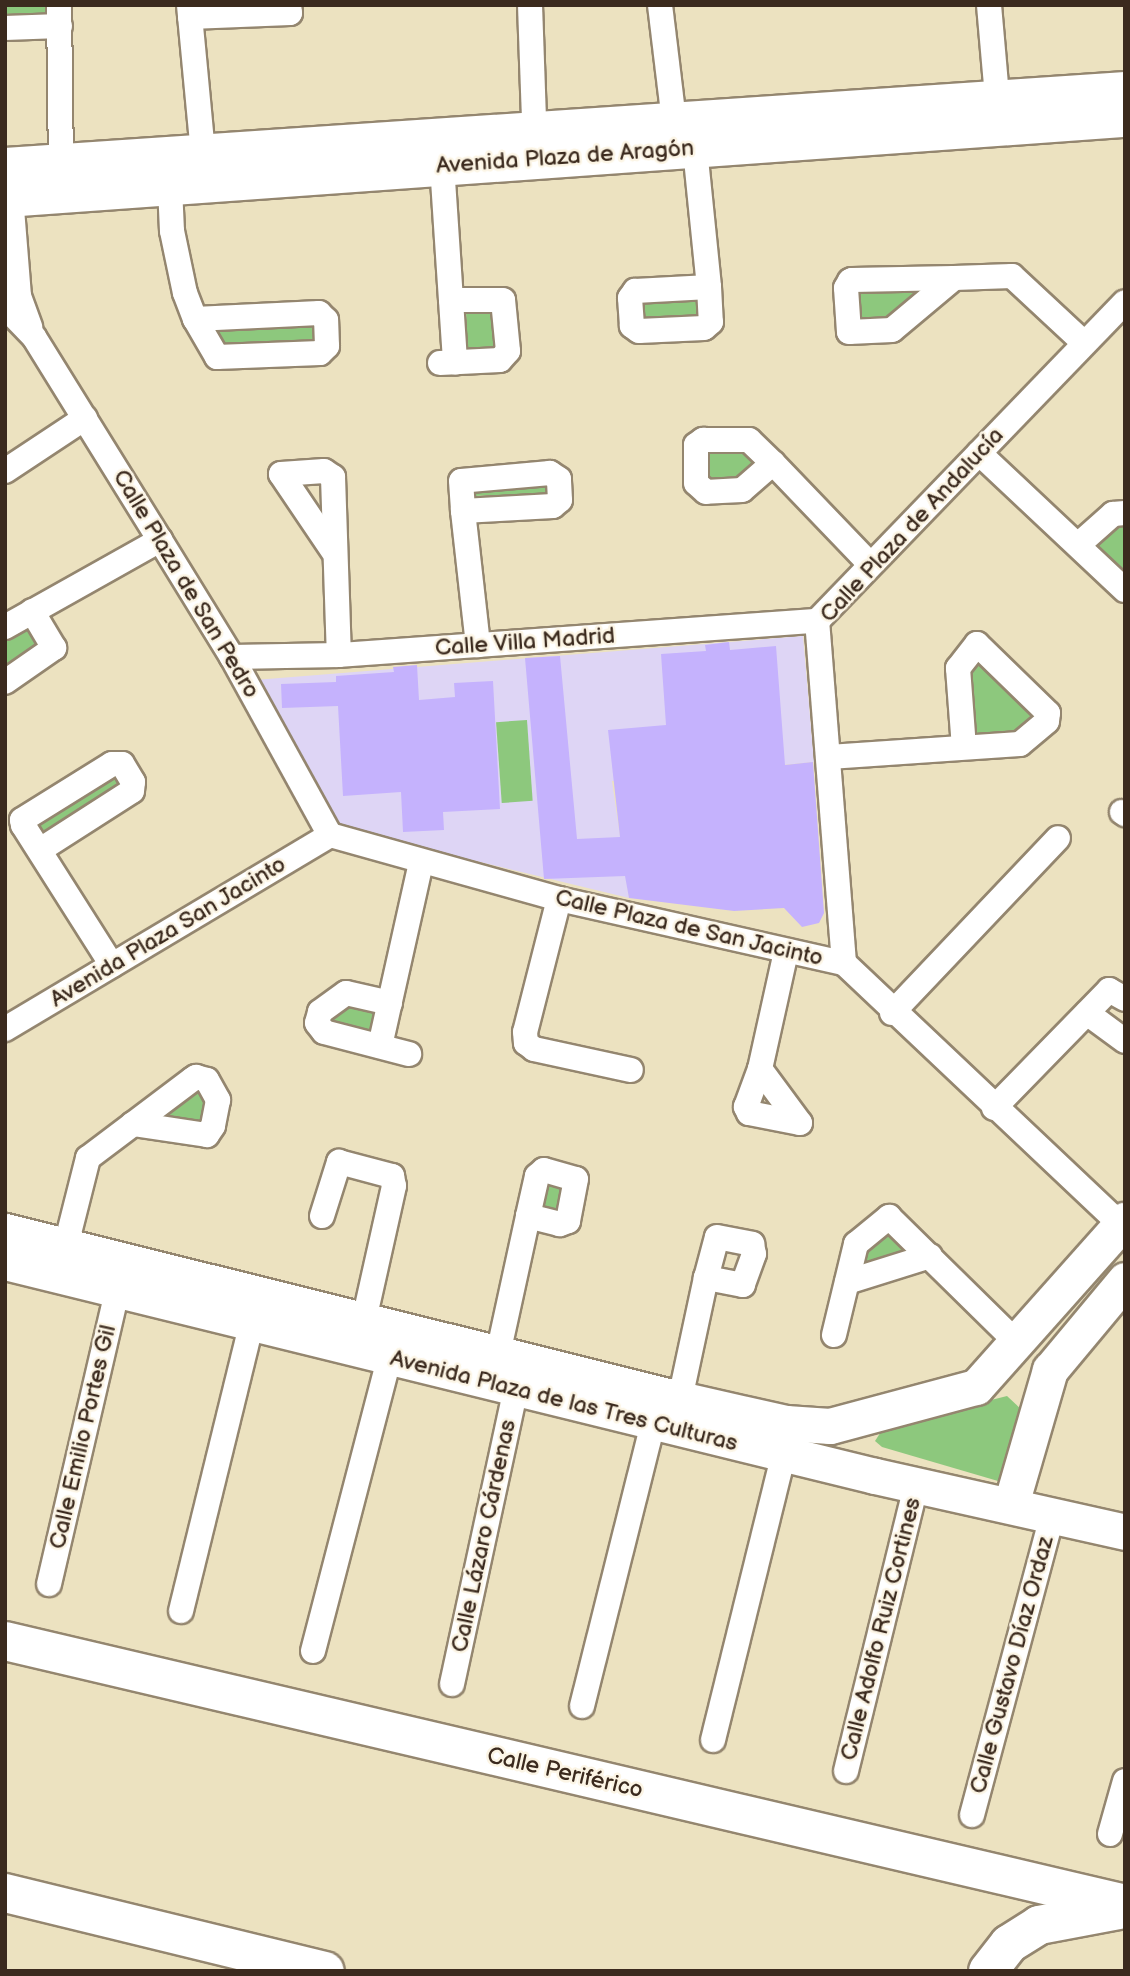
<!DOCTYPE html>
<html>
<head>
<meta charset="utf-8">
<style>
  body { margin:0 }
  #map { position:relative; width:1130px; height:1976px; overflow:hidden; background:#ece2c0; font-family:"Balsamiq Sans",sans-serif }
  div>[style] { position:absolute }
  .built>* { inset:0; background:#ded5f5 }
  .green>* { inset:0; background:#8dc87d; transform-origin:0 0 }
  .building>* { inset:0; background:#c5b2fd }
  .roads { filter:drop-shadow(2px 0 #94866f) drop-shadow(-2px 0 #94866f) drop-shadow(0 2px #94866f) drop-shadow(0 -2px #94866f) }
  .street>* { height:24px; margin:-12px; padding:0 12px; transform-origin:12px; border-radius:12px; background:#fff }
  .secondary>* { height:35px; margin:-17.5px; padding:0 17.5px; transform-origin:17.5px; border-radius:17.5px; background:#fff }
  .highway>* { height:38px; margin:-19px; padding:0 19px; transform-origin:19px; border-radius:19px; background:#fff }
  span { translate:-50% -50%; white-space:nowrap; text-align:center; line-height:1.15; -webkit-text-stroke:5px #fcf5e5; paint-order:stroke }
  .street-label { font-size:23px; color:#3b2a1e }
  .frame { position:absolute; inset:0; border:7px solid #3b2a1e; pointer-events:none }
</style>
</head>
<body>
<div id="map">
  <div class="built">
    <div style="clip-path:polygon(803px 636px,814px 762px,612px 781px,629px 898px,340px 828px,255px 680px)"></div>
  </div>
  <div class="green">
    <div style="clip-path:polygon(5px 5px,53px 5px,54px 17px,5px 19px)"></div>
    <div style="clip-path:polygon(931px 284px,892px 323px,861px 327px,855px 286px)"></div>
    <div style="clip-path:polygon(697px 293px,702px 317px,640px 326px,642px 294px)"></div>
    <div style="clip-path:polygon(495px 307px,496px 350px,472px 350px,467px 347px,466px 310px)"></div>
    <div style="clip-path:polygon(315px 323px,316px 339px,218px 346px,208px 329px)"></div>
    <div style="clip-path:polygon(744px 447px,761px 463px,741px 481px,703px 481px,702px 448px)"></div>
    <div style="clip-path:polygon(554px 484px,554px 494px,471px 496px,475px 488px)"></div>
    <div style="clip-path:polygon(1118px 520px,1125px 527px,1125px 584px,1089px 550px)"></div>
    <div style="clip-path:polygon(30px 620px,49px 648px,5px 677px,5px 637px)"></div>
    <div style="clip-path:polygon(976px 655px,1031px 715px,1031px 721px,1014px 737px,972px 741px,966px 658px)"></div>
    <div style="left:527px;top:720px;width:81px;height:31px;rotate:86deg"></div>
    <div style="left:118px;top:767px;width:23px;height:105px;rotate:61deg"></div>
    <div style="clip-path:polygon(349px 1001px,380px 1010px,374px 1036px,333px 1026px,329px 1019px)"></div>
    <div style="clip-path:polygon(197px 1087px,213px 1100px,202px 1129px,158px 1120px)"></div>
    <div style="clip-path:polygon(546px 1183px,572px 1186px,569px 1217px,539px 1209px)"></div>
    <div style="clip-path:polygon(889px 1227px,915px 1254px,861px 1271px,870px 1245px)"></div>
    <div style="clip-path:polygon(1007px 1396px,1023px 1411px,1005px 1477px,998px 1481px,882px 1447px,875px 1441px,884px 1427px)"></div>
  </div>
  <div class="building">
    <div style="clip-path:polygon(729px 642px,730px 650px,776px 646px,785px 765px,813px 762px,824px 913px,819px 923px,802px 927px,784px 908px,734px 911px,629px 898px,625px 876px,544px 879px,525px 658px,560px 656px,577px 839px,620px 837px,608px 730px,666px 725px,661px 654px,706px 651px,705px 645px)"></div>
    <div style="clip-path:polygon(417px 665px,419px 700px,455px 697px,454px 683px,493px 681px,500px 809px,443px 812px,444px 830px,403px 832px,401px 792px,343px 796px,338px 706px,282px 708px,281px 684px,336px 682px,336px 676px,394px 672px,393px 667px)"></div>
  </div>
  <div class="roads">
    <div class="street">
      <div style="left:59px;top:5px;width:156px;rotate:89.3deg"></div>
      <div style="left:189px;top:5px;width:148px;rotate:84.6deg"></div>
      <div style="left:530px;top:5px;width:140px;rotate:88deg"></div>
      <div style="left:660px;top:5px;width:116px;rotate:83.1deg"></div>
      <div style="left:989px;top:5px;width:91px;rotate:85deg"></div>
      <div style="left:190px;top:17px;width:100px;rotate:-2.3deg"></div>
      <div style="left:290px;top:13px;width:8px;rotate:-97deg"></div>
      <div style="left:5px;top:28px;width:55px;rotate:-2.1deg"></div>
      <div style="left:695px;top:149px;width:139px;rotate:84.2deg"></div>
      <div style="left:709px;top:287px;width:35px;rotate:87deg"></div>
      <div style="left:711px;top:322px;width:9px;rotate:139deg"></div>
      <div style="left:704px;top:328px;width:65px;rotate:177.4deg"></div>
      <div style="left:639px;top:331px;width:9px;rotate:-144deg"></div>
      <div style="left:632px;top:326px;width:28px;rotate:-94deg"></div>
      <div style="left:630px;top:298px;width:9px;rotate:-54deg"></div>
      <div style="left:635px;top:291px;width:74px;rotate:-3.1deg"></div>
      <div style="left:442px;top:165px;width:198px;rotate:86.2deg"></div>
      <div style="left:10px;top:184px;width:112px;rotate:85.4deg"></div>
      <div style="left:19px;top:296px;width:33px;rotate:70deg"></div>
      <div style="left:170px;top:187px;width:44px;rotate:87.4deg"></div>
      <div style="left:172px;top:231px;width:63px;rotate:78.2deg"></div>
      <div style="left:185px;top:293px;width:28px;rotate:69deg"></div>
      <div style="left:195px;top:319px;width:44px;rotate:59.9deg"></div>
      <div style="left:217px;top:357px;width:103px;rotate:-2.2deg"></div>
      <div style="left:320px;top:353px;width:10px;rotate:-45deg"></div>
      <div style="left:327px;top:346px;width:26px;rotate:-92deg"></div>
      <div style="left:326px;top:320px;width:10px;rotate:-135deg"></div>
      <div style="left:319px;top:313px;width:124px;rotate:177.2deg"></div>
      <div style="left:954px;top:278px;width:81px;rotate:140deg"></div>
      <div style="left:892px;top:330px;width:43px;rotate:177.3deg"></div>
      <div style="left:849px;top:332px;width:44px;rotate:-93.9deg"></div>
      <div style="left:846px;top:288px;width:8px;rotate:-60deg"></div>
      <div style="left:850px;top:281px;width:2px;rotate:-27deg"></div>
      <div style="left:852px;top:280px;width:102px;rotate:-1.1deg"></div>
      <div style="left:954px;top:278px;width:58px;rotate:-2deg"></div>
      <div style="left:1012px;top:276px;width:98px;rotate:42.9deg"></div>
      <div style="left:5px;top:307px;width:42px;rotate:46deg"></div>
      <div style="left:34px;top:337px;width:239px;rotate:58.2deg"></div>
      <div style="left:160px;top:540px;width:137px;rotate:58.4deg"></div>
      <div style="left:232px;top:657px;width:203px;rotate:61.2deg"></div>
      <div style="left:440px;top:363px;width:60px;rotate:-2.9deg"></div>
      <div style="left:500px;top:360px;width:12px;rotate:-48deg"></div>
      <div style="left:508px;top:351px;width:51px;rotate:-95.6deg"></div>
      <div style="left:503px;top:300px;width:52px;rotate:180deg"></div>
      <div style="left:979px;top:453px;width:200px;rotate:43.2deg"></div>
      <div style="left:773px;top:463px;width:41px;rotate:138.9deg"></div>
      <div style="left:742px;top:490px;width:36px;rotate:177deg"></div>
      <div style="left:706px;top:492px;width:13px;rotate:-138deg"></div>
      <div style="left:696px;top:483px;width:38px;rotate:-90deg"></div>
      <div style="left:696px;top:445px;width:9px;rotate:-36deg"></div>
      <div style="left:703px;top:440px;width:46px"></div>
      <div style="left:749px;top:440px;width:33px;rotate:44deg"></div>
      <div style="left:773px;top:463px;width:140px;rotate:46.2deg"></div>
      <div style="left:5px;top:471px;width:96px;rotate:-33.5deg"></div>
      <div style="left:281px;top:474px;width:43px;rotate:-4deg"></div>
      <div style="left:324px;top:471px;width:11px;rotate:34deg"></div>
      <div style="left:333px;top:477px;width:178px;rotate:88.1deg"></div>
      <div style="left:281px;top:474px;width:93px;rotate:56deg"></div>
      <div style="left:463px;top:511px;width:90px;rotate:-3.2deg"></div>
      <div style="left:553px;top:506px;width:9px;rotate:-41deg"></div>
      <div style="left:560px;top:500px;width:21px;rotate:-93deg"></div>
      <div style="left:559px;top:479px;width:11px;rotate:-146deg"></div>
      <div style="left:550px;top:473px;width:89px;rotate:174.9deg"></div>
      <div style="left:461px;top:481px;width:30px;rotate:86deg"></div>
      <div style="left:463px;top:511px;width:135px;rotate:83.6deg"></div>
      <div style="left:1078px;top:545px;width:47px;rotate:-41.5deg"></div>
      <div style="left:1113px;top:514px;width:12px;rotate:-5deg"></div>
      <div style="left:5px;top:627px;width:178px;rotate:-29.3deg"></div>
      <div style="left:232px;top:657px;width:107px;rotate:-1.1deg"></div>
      <div style="left:339px;top:655px;width:479px;rotate:-4.1deg"></div>
      <div style="left:5px;top:682px;width:60px;rotate:-34.8deg"></div>
      <div style="left:54px;top:648px;width:43px;rotate:-120.7deg"></div>
      <div style="left:829px;top:757px;width:191px;rotate:-3.9deg"></div>
      <div style="left:1020px;top:744px;width:35px;rotate:-40deg"></div>
      <div style="left:1047px;top:721px;width:8px;rotate:-83deg"></div>
      <div style="left:1048px;top:713px;width:99px;rotate:-135.8deg"></div>
      <div style="left:977px;top:644px;width:31px;rotate:128deg"></div>
      <div style="left:958px;top:668px;width:79px;rotate:85.7deg"></div>
      <div style="left:1122px;top:812px;width:4px;rotate:34deg"></div>
      <div style="left:330px;top:835px;width:238px;rotate:15.6deg"></div>
      <div style="left:559px;top:899px;width:292px;rotate:12.7deg"></div>
      <div style="left:844px;top:963px;width:380px;rotate:43.4deg"></div>
      <div style="left:40px;top:850px;width:109px;rotate:-32.7deg"></div>
      <div style="left:132px;top:791px;width:9px;rotate:-84deg"></div>
      <div style="left:133px;top:782px;width:21px;rotate:-121deg"></div>
      <div style="left:122px;top:764px;width:10px;rotate:180deg"></div>
      <div style="left:112px;top:764px;width:106px;rotate:148.1deg"></div>
      <div style="left:22px;top:820px;width:5px;rotate:79deg"></div>
      <div style="left:23px;top:825px;width:166px;rotate:57.6deg"></div>
      <div style="left:559px;top:899px;width:137px;rotate:104.3deg"></div>
      <div style="left:525px;top:1032px;width:11px;rotate:85deg"></div>
      <div style="left:526px;top:1043px;width:10px;rotate:37deg"></div>
      <div style="left:534px;top:1049px;width:99px;rotate:12.2deg"></div>
      <div style="left:844px;top:963px;width:343px;rotate:-94.5deg"></div>
      <div style="left:817px;top:621px;width:443px;rotate:-46deg"></div>
      <div style="left:390px;top:1003px;width:45px;rotate:-167.2deg"></div>
      <div style="left:346px;top:993px;width:32px;rotate:144deg"></div>
      <div style="left:320px;top:1012px;width:11px;rotate:105deg"></div>
      <div style="left:317px;top:1023px;width:11px;rotate:52deg"></div>
      <div style="left:324px;top:1032px;width:88px;rotate:14.5deg"></div>
      <div style="left:892px;top:1013px;width:241px;rotate:-46.5deg"></div>
      <div style="left:1087px;top:1013px;width:47px;rotate:36.4deg"></div>
      <div style="left:5px;top:1029px;width:378px;rotate:-30.8deg"></div>
      <div style="left:380px;top:1046px;width:188px;rotate:-77.4deg"></div>
      <div style="left:760px;top:1069px;width:67px;rotate:53.5deg"></div>
      <div style="left:800px;top:1123px;width:52px;rotate:-168.9deg"></div>
      <div style="left:749px;top:1113px;width:7px;rotate:-117deg"></div>
      <div style="left:746px;top:1107px;width:40px;rotate:-69.8deg"></div>
      <div style="left:760px;top:1069px;width:120px;rotate:-77.5deg"></div>
      <div style="left:994px;top:1108px;width:165px;rotate:-45.7deg"></div>
      <div style="left:1109px;top:990px;width:18px;rotate:29deg"></div>
      <div style="left:322px;top:1216px;width:57px;rotate:-72.5deg"></div>
      <div style="left:339px;top:1162px;width:55px;rotate:14.8deg"></div>
      <div style="left:392px;top:1176px;width:10px;rotate:79deg"></div>
      <div style="left:394px;top:1186px;width:137px;rotate:102.6deg"></div>
      <div style="left:66px;top:1245px;width:90px;rotate:-75.8deg"></div>
      <div style="left:88px;top:1158px;width:131px;rotate:-37deg"></div>
      <div style="left:193px;top:1079px;width:4px;rotate:-34deg"></div>
      <div style="left:196px;top:1077px;width:11px;rotate:15deg"></div>
      <div style="left:207px;top:1080px;width:23px;rotate:61deg"></div>
      <div style="left:218px;top:1100px;width:26px;rotate:101deg"></div>
      <div style="left:213px;top:1126px;width:11px;rotate:124deg"></div>
      <div style="left:207px;top:1135px;width:75px;rotate:-171.5deg"></div>
      <div style="left:847px;top:1282px;width:87px;rotate:-17.4deg"></div>
      <div style="left:834px;top:1335px;width:94px;rotate:-76.4deg"></div>
      <div style="left:856px;top:1244px;width:43px;rotate:-39.3deg"></div>
      <div style="left:889px;top:1217px;width:178px;rotate:44.5deg"></div>
      <div style="left:498px;top:1354px;width:141px;rotate:-77.7deg"></div>
      <div style="left:528px;top:1216px;width:41px;rotate:-77.3deg"></div>
      <div style="left:537px;top:1176px;width:9px;rotate:-41deg"></div>
      <div style="left:544px;top:1170px;width:33px;rotate:16deg"></div>
      <div style="left:576px;top:1179px;width:43px;rotate:100.8deg"></div>
      <div style="left:568px;top:1221px;width:9px;rotate:159deg"></div>
      <div style="left:560px;top:1224px;width:33px;rotate:-166deg"></div>
      <div style="left:680px;top:1399px;width:124px;rotate:-77.9deg"></div>
      <div style="left:706px;top:1278px;width:42px;rotate:-75deg"></div>
      <div style="left:717px;top:1237px;width:36px;rotate:11deg"></div>
      <div style="left:752px;top:1244px;width:10px;rotate:79deg"></div>
      <div style="left:754px;top:1254px;width:33px;rotate:110deg"></div>
      <div style="left:743px;top:1285px;width:38px;rotate:-169deg"></div>
      <div style="left:49px;top:1584px;width:301px;rotate:-76.9deg"></div>
      <div style="left:181px;top:1611px;width:294px;rotate:-76.2deg"></div>
      <div style="left:313px;top:1651px;width:302px;rotate:-75.4deg"></div>
      <div style="left:452px;top:1684px;width:302px;rotate:-77.8deg"></div>
      <div style="left:582px;top:1706px;width:292px;rotate:-75.9deg"></div>
      <div style="left:713px;top:1740px;width:295px;rotate:-76.1deg"></div>
      <div style="left:846px;top:1771px;width:293px;rotate:-76.2deg"></div>
      <div style="left:972px;top:1815px;width:310px;rotate:-75deg"></div>
      <div style="left:1110px;top:1834px;width:55px;rotate:-74.2deg"></div>
    </div>
    <div class="secondary">
      <div style="left:5px;top:165px;width:1123px;rotate:-3.88deg"></div>
      <div style="left:5px;top:199px;width:1123px;rotate:-4.09deg"></div>
      <div style="left:5px;top:1231px;width:696px;rotate:13.98deg"></div>
      <div style="left:680px;top:1399px;width:109px;rotate:12.8deg"></div>
      <div style="left:786px;top:1423px;width:44px;rotate:3.9deg"></div>
      <div style="left:830px;top:1426px;width:151px;rotate:-15deg"></div>
      <div style="left:976px;top:1387px;width:224px;rotate:-48.3deg"></div>
      <div style="left:5px;top:1262px;width:896px;rotate:13.82deg"></div>
      <div style="left:875px;top:1476px;width:256px;rotate:12.6deg"></div>
      <div style="left:1011px;top:1504px;width:140px;rotate:-73.8deg"></div>
      <div style="left:1050px;top:1370px;width:117px;rotate:-50.2deg"></div>
    </div>
    <div class="highway">
      <div style="left:5px;top:1641px;width:1150px;rotate:13.21deg"></div>
      <div style="left:5px;top:1893px;width:329px;rotate:13.7deg"></div>
      <div style="left:988px;top:1971px;width:34px;rotate:-52deg"></div>
      <div style="left:1009px;top:1944px;width:36px;rotate:-32deg"></div>
      <div style="left:1039px;top:1925px;width:81px;rotate:-10.6deg"></div>
    </div>
  </div>
  <div class="street-label">
    <span style="left:565px;top:157px;rotate:-4deg">Avenida Plaza de Aragón</span>
    <span style="left:912px;top:525px;rotate:-47deg">Calle Plaza de Andalucía</span>
    <span style="left:186px;top:584px;rotate:59deg">Calle Plaza de San Pedro</span>
    <span style="left:525px;top:642px;rotate:-4deg">Calle Villa Madrid</span>
    <span style="left:689px;top:928px;rotate:13deg">Calle Plaza de San Jacinto</span>
    <span style="left:168px;top:932px;rotate:-31deg">Avenida Plaza San Jacinto</span>
    <span style="left:564px;top:1401px;rotate:14deg">Avenida Plaza de las Tres Culturas</span>
    <span style="left:83px;top:1437px;rotate:-77deg">Calle Emilio Portes Gil</span>
    <span style="left:484px;top:1536px;rotate:-78deg">Calle Lázaro Cárdenas</span>
    <span style="left:881px;top:1629px;rotate:-76deg">Calle Adolfo Ruiz Cortines</span>
    <span style="left:1012px;top:1665px;rotate:-75deg">Calle Gustavo Díaz Ordaz</span>
    <span style="left:565px;top:1773px;rotate:13deg">Calle Periférico</span>
  </div>
  <div class="frame"></div>
</div>
</body>
</html>
